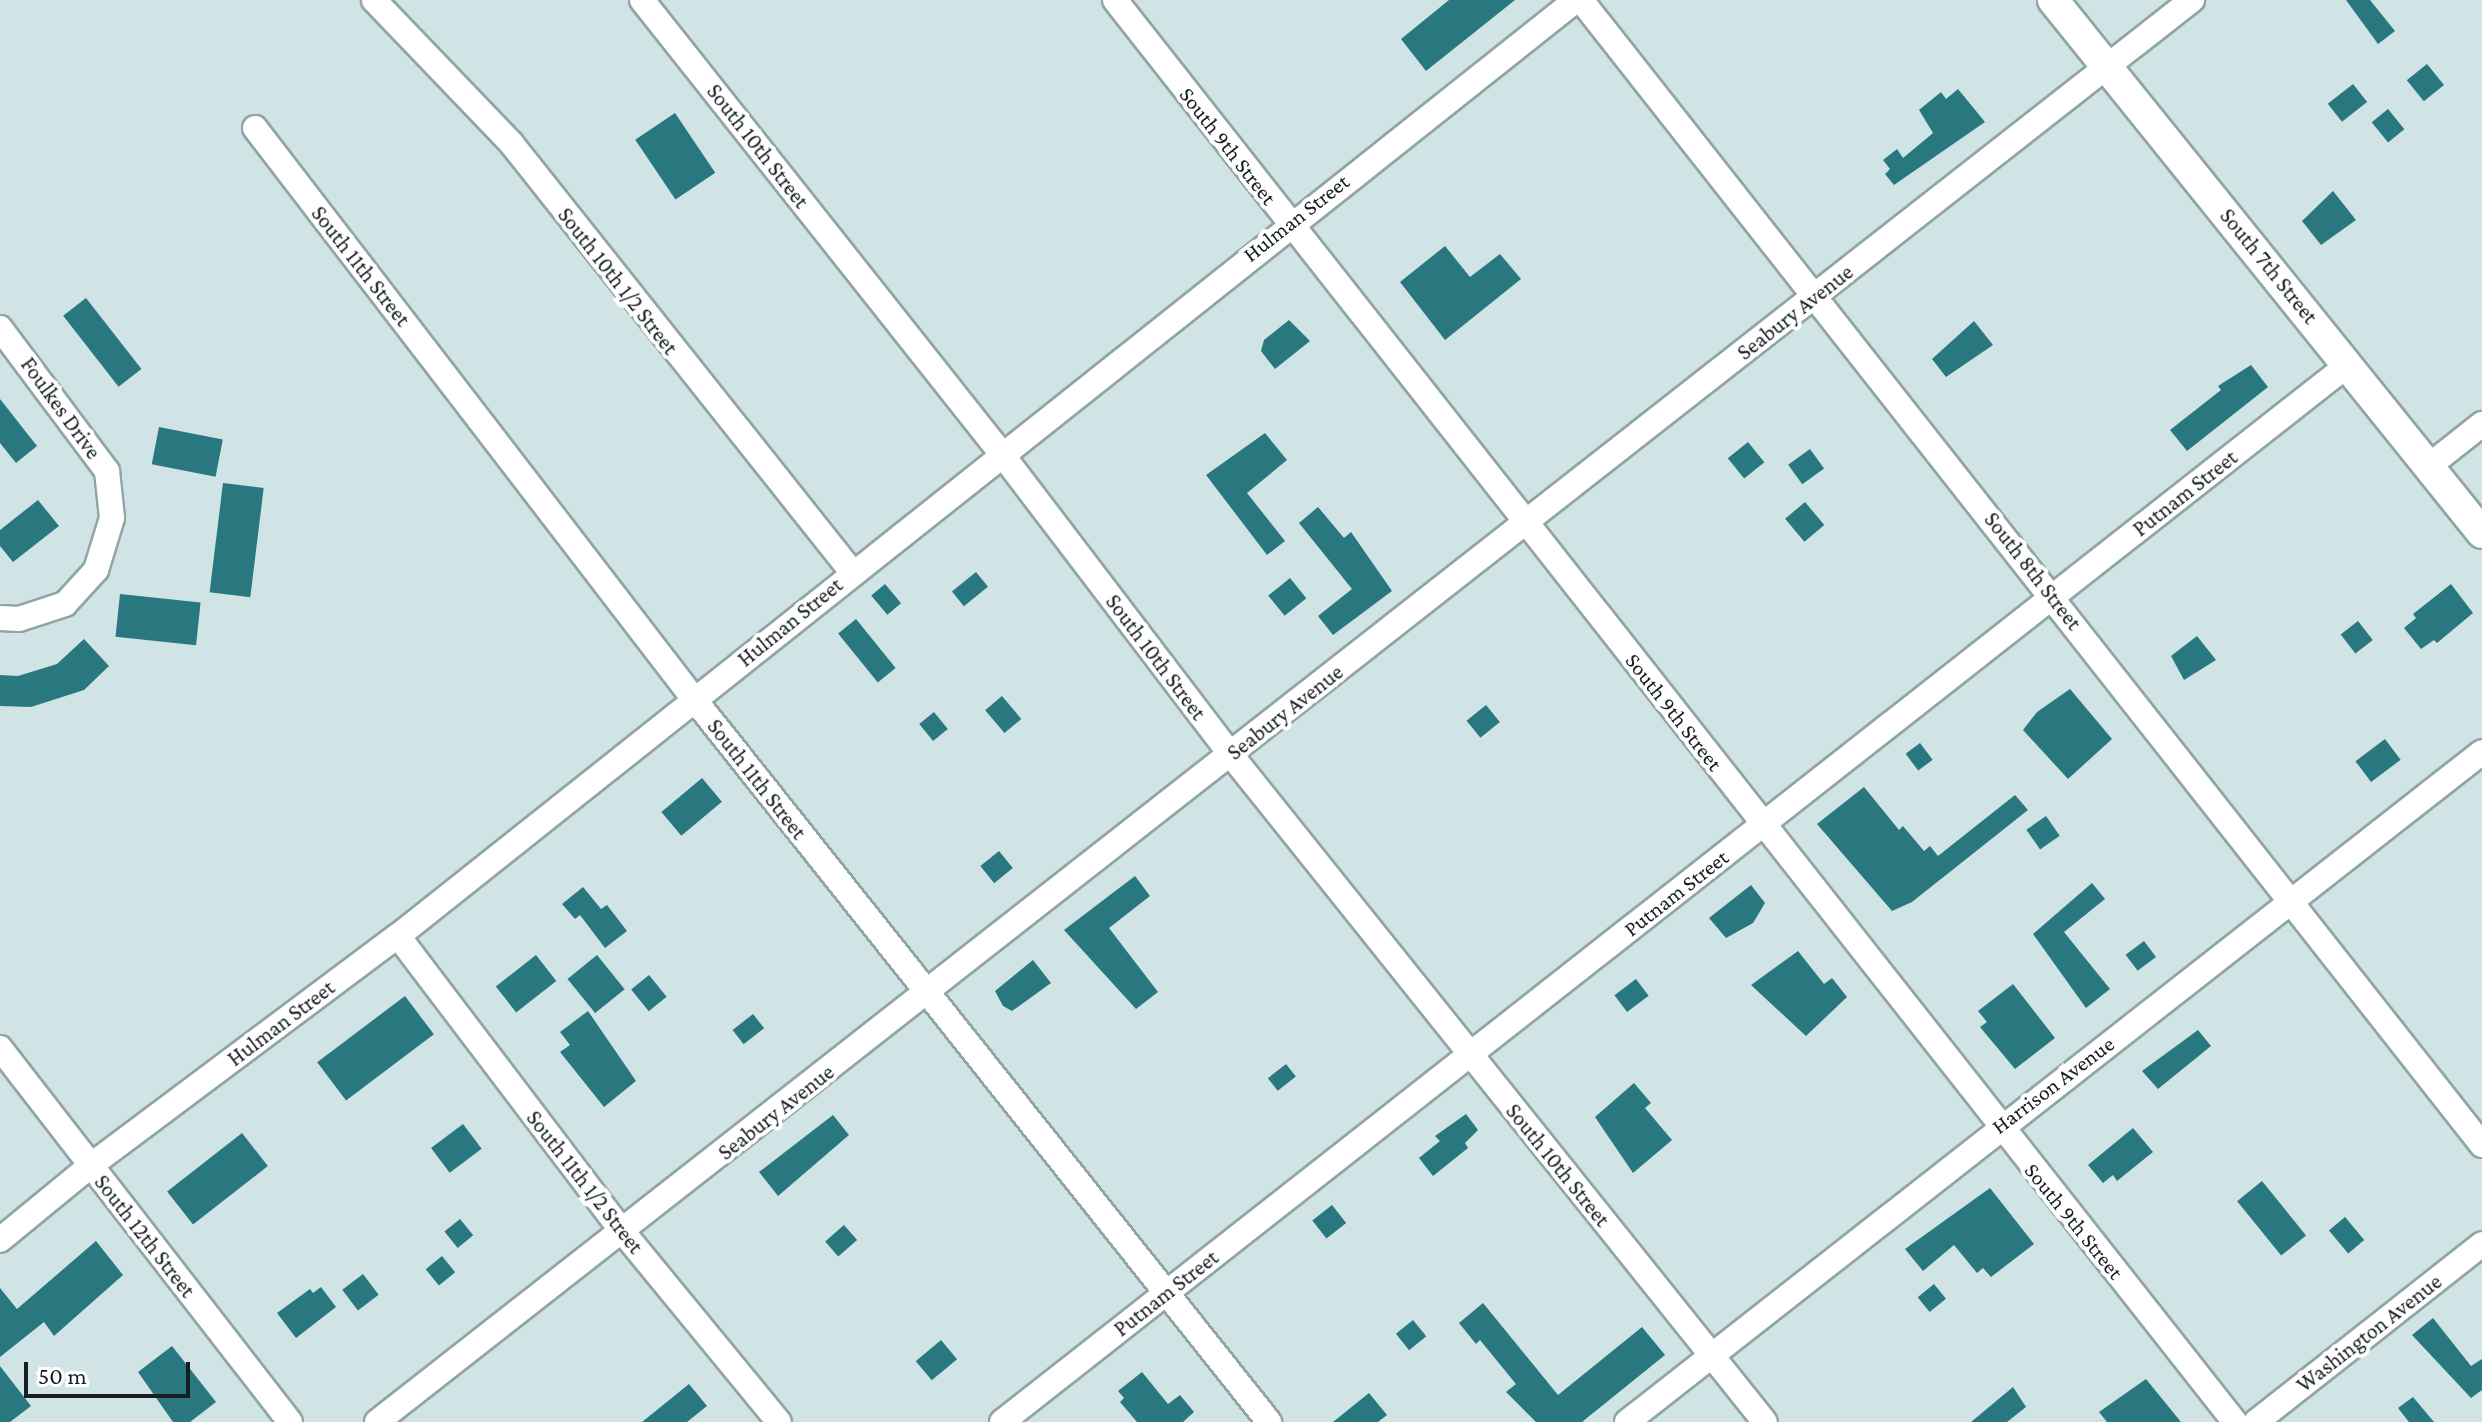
<!DOCTYPE html>
<html>
<head>
<meta charset="utf-8">
<style>
  body { margin:0 }
  #map { position:relative; width:2482px; height:1422px; overflow:hidden; background:#d0e4e6; font-family:"Crimson Pro",serif }
  div>[style] { position:absolute }
  .building>* { inset:0; background:#2a787f; transform-origin:0 0 }
  .roads { filter:drop-shadow(2px 0 #91a4a6) drop-shadow(-2px 0 #91a4a6) drop-shadow(0 2px #91a4a6) drop-shadow(0 -2px #91a4a6) }
  .minor>* { height:24px; margin:-12px; padding:0 12px; transform-origin:12px; border-radius:12px; background:#fff }
  .major>* { height:30px; margin:-15px; padding:0 15px; transform-origin:15px; border-radius:15px; background:#fff }
  span { translate:-50% -50%; white-space:nowrap; text-align:center; line-height:1.15; -webkit-text-stroke:8px #fff; paint-order:stroke }
  .street-label { font-size:22px; color:#171e1f }
  .scale { position:absolute; left:24px; top:1362px; width:166px; height:36px; box-sizing:border-box; border:4px solid #171e1f; border-top:0; padding-left:10px; font-size:24px; line-height:28px; white-space:nowrap; color:#171e1f; -webkit-text-stroke:6px #fff; paint-order:stroke }
</style>
</head>
<body>
<div id="map">
  <div class="building">
    <div style="clip-path:polygon(1449px 0,1515px 0,1426px 71px,1401px 39px)"></div>
    <div style="clip-path:polygon(2346px 0,2370px 0,2395px 31px,2378px 44px)"></div>
    <div style="left:2427px;top:64px;width:27px;height:26px;rotate:51deg"></div>
    <div style="left:2353px;top:84px;width:23px;height:32px;rotate:52deg"></div>
    <div style="clip-path:polygon(1958px 89px,1985px 122px,1894px 185px,1885px 174px,1890px 169px,1883px 160px,1897px 149px,1903px 158px,1933px 133px,1919px 110px,1941px 92px,1946px 99px)"></div>
    <div style="left:2388px;top:109px;width:26px;height:21px;rotate:51deg"></div>
    <div style="left:675px;top:113px;width:72px;height:48px;rotate:56deg"></div>
    <div style="clip-path:polygon(2333px 191px,2356px 220px,2321px 245px,2302px 221px)"></div>
    <div style="clip-path:polygon(1445px 246px,1470px 277px,1500px 254px,1521px 279px,1445px 340px,1400px 282px)"></div>
    <div style="left:86px;top:298px;width:90px;height:29px;rotate:52deg"></div>
    <div style="clip-path:polygon(1289px 320px,1310px 341px,1275px 369px,1261px 351px,1264px 340px)"></div>
    <div style="clip-path:polygon(1974px 321px,1993px 345px,1946px 377px,1932px 359px)"></div>
    <div style="clip-path:polygon(2251px 365px,2268px 387px,2187px 451px,2170px 430px,2221px 390px,2218px 386px)"></div>
    <div style="clip-path:polygon(0 399px,37px 446px,16px 463px,0 443px)"></div>
    <div style="left:159px;top:427px;width:65px;height:38px;rotate:11deg"></div>
    <div style="clip-path:polygon(1265px 433px,1287px 460px,1247px 493px,1285px 541px,1267px 555px,1206px 475px)"></div>
    <div style="left:1748px;top:442px;width:26px;height:26px;rotate:51deg"></div>
    <div style="left:1810px;top:449px;width:24px;height:27px;rotate:54deg"></div>
    <div style="left:223px;top:483px;width:41px;height:110px;rotate:7deg"></div>
    <div style="clip-path:polygon(38px 500px,59px 526px,13px 562px,0 546px,0 530px)"></div>
    <div style="left:1805px;top:502px;width:30px;height:26px;rotate:50deg"></div>
    <div style="clip-path:polygon(1318px 507px,1344px 538px,1351px 532px,1392px 591px,1333px 635px,1318px 616px,1352px 589px,1299px 523px)"></div>
    <div style="left:976px;top:572px;width:19px;height:31px;rotate:51deg"></div>
    <div style="left:1290px;top:578px;width:26px;height:28px;rotate:51deg"></div>
    <div style="left:885px;top:584px;width:25px;height:18px;rotate:50deg"></div>
    <div style="clip-path:polygon(2451px 584px,2473px 613px,2437px 643px,2434px 640px,2421px 649px,2404px 628px,2416px 618px,2413px 614px)"></div>
    <div style="left:120px;top:594px;width:81px;height:43px;rotate:6deg"></div>
    <div style="left:856px;top:619px;width:63px;height:23px;rotate:51deg"></div>
    <div style="left:2358px;top:621px;width:24px;height:22px;rotate:52deg"></div>
    <div style="clip-path:polygon(2197px 636px,2216px 660px,2184px 680px,2171px 656px)"></div>
    <div style="clip-path:polygon(84px 639px,109px 666px,84px 690px,31px 707px,0 706px,0 675px,18px 676px,57px 664px)"></div>
    <div style="clip-path:polygon(2070px 689px,2112px 739px,2068px 779px,2023px 730px,2037px 712px)"></div>
    <div style="left:1002px;top:696px;width:30px;height:22px;rotate:50deg"></div>
    <div style="left:1486px;top:705px;width:22px;height:25px;rotate:51deg"></div>
    <div style="left:934px;top:712px;width:22px;height:19px;rotate:51deg"></div>
    <div style="left:2385px;top:739px;width:26px;height:37px;rotate:53deg"></div>
    <div style="left:1920px;top:743px;width:21px;height:18px;rotate:53deg"></div>
    <div style="left:702px;top:778px;width:31px;height:53px;rotate:50deg"></div>
    <div style="clip-path:polygon(1864px 787px,1899px 830px,1903px 826px,1924px 851px,1930px 846px,1938px 856px,2015px 795px,2028px 810px,1912px 902px,1892px 911px,1817px 824px)"></div>
    <div style="left:2046px;top:816px;width:24px;height:24px;rotate:55deg"></div>
    <div style="left:999px;top:851px;width:22px;height:24px;rotate:51deg"></div>
    <div style="clip-path:polygon(1135px 876px,1150px 896px,1109px 928px,1158px 992px,1136px 1009px,1064px 930px)"></div>
    <div style="clip-path:polygon(2092px 883px,2105px 899px,2064px 932px,2110px 989px,2086px 1008px,2033px 934px)"></div>
    <div style="clip-path:polygon(1751px 885px,1765px 903px,1753px 923px,1726px 938px,1709px 918px)"></div>
    <div style="clip-path:polygon(583px 887px,601px 909px,607px 905px,627px 931px,605px 948px,580px 915px,575px 919px,562px 904px)"></div>
    <div style="left:2144px;top:941px;width:20px;height:23px;rotate:53deg"></div>
    <div style="clip-path:polygon(1798px 951px,1824px 984px,1832px 978px,1847px 997px,1806px 1036px,1751px 985px)"></div>
    <div style="left:536px;top:955px;width:33px;height:51px;rotate:52deg"></div>
    <div style="left:597px;top:955px;width:44px;height:38px;rotate:51deg"></div>
    <div style="clip-path:polygon(1033px 960px,1051px 983px,1012px 1011px,1003px 1006px,995px 991px)"></div>
    <div style="left:649px;top:975px;width:28px;height:23px;rotate:51deg"></div>
    <div style="left:1636px;top:979px;width:21px;height:27px;rotate:53deg"></div>
    <div style="clip-path:polygon(2013px 984px,2055px 1038px,2015px 1069px,1980px 1027px,1987px 1022px,1978px 1011px)"></div>
    <div style="left:405px;top:996px;width:48px;height:110px;rotate:53deg"></div>
    <div style="clip-path:polygon(588px 1011px,636px 1081px,604px 1107px,560px 1052px,570px 1045px,560px 1032px)"></div>
    <div style="left:753px;top:1014px;width:18px;height:26px;rotate:52deg"></div>
    <div style="clip-path:polygon(2198px 1030px,2211px 1046px,2158px 1089px,2142px 1071px)"></div>
    <div style="left:1286px;top:1064px;width:16px;height:23px;rotate:52deg"></div>
    <div style="clip-path:polygon(1634px 1083px,1651px 1103px,1645px 1108px,1672px 1140px,1633px 1173px,1595px 1117px)"></div>
    <div style="clip-path:polygon(1466px 1114px,1478px 1130px,1465px 1143px,1468px 1148px,1433px 1176px,1419px 1158px,1440px 1141px,1435px 1136px)"></div>
    <div style="clip-path:polygon(833px 1115px,849px 1135px,778px 1196px,759px 1172px)"></div>
    <div style="left:463px;top:1124px;width:31px;height:40px;rotate:53deg"></div>
    <div style="clip-path:polygon(2133px 1128px,2153px 1152px,2117px 1181px,2113px 1175px,2103px 1183px,2088px 1165px)"></div>
    <div style="left:242px;top:1133px;width:42px;height:95px;rotate:52deg"></div>
    <div style="left:2262px;top:1181px;width:70px;height:32px;rotate:51deg"></div>
    <div style="clip-path:polygon(1990px 1188px,2034px 1244px,1991px 1277px,1983px 1268px,1977px 1273px,1954px 1245px,1923px 1271px,1905px 1249px)"></div>
    <div style="left:1332px;top:1205px;width:23px;height:25px;rotate:52deg"></div>
    <div style="left:2345px;top:1217px;width:30px;height:21px;rotate:50deg"></div>
    <div style="left:460px;top:1219px;width:21px;height:20px;rotate:51deg"></div>
    <div style="left:844px;top:1225px;width:20px;height:25px;rotate:49deg"></div>
    <div style="clip-path:polygon(96px 1241px,123px 1275px,54px 1336px,44px 1322px,0 1357px,0 1288px,17px 1309px)"></div>
    <div style="left:442px;top:1256px;width:21px;height:21px;rotate:51deg"></div>
    <div style="left:363px;top:1274px;width:26px;height:26px;rotate:53deg"></div>
    <div style="left:1934px;top:1284px;width:19px;height:21px;rotate:51deg"></div>
    <div style="clip-path:polygon(321px 1287px,336px 1307px,296px 1338px,277px 1313px,310px 1289px,313px 1293px)"></div>
    <div style="clip-path:polygon(1483px 1303px,1558px 1395px,1642px 1327px,1665px 1355px,1582px 1422px,1536px 1422px,1506px 1392px,1516px 1384px,1480px 1340px,1476px 1344px,1459px 1323px)"></div>
    <div style="clip-path:polygon(2433px 1318px,2471px 1366px,2482px 1359px,2482px 1390px,2471px 1398px,2412px 1335px)"></div>
    <div style="left:1413px;top:1320px;width:21px;height:22px;rotate:51deg"></div>
    <div style="left:941px;top:1340px;width:25px;height:33px;rotate:50deg"></div>
    <div style="clip-path:polygon(172px 1346px,216px 1402px,190px 1422px,173px 1422px,138px 1372px)"></div>
    <div style="clip-path:polygon(0 1366px,31px 1406px,10px 1422px,0 1422px)"></div>
    <div style="clip-path:polygon(1142px 1372px,1168px 1404px,1180px 1395px,1194px 1412px,1183px 1422px,1137px 1422px,1120px 1402px,1124px 1398px,1118px 1391px)"></div>
    <div style="clip-path:polygon(2146px 1379px,2181px 1422px,2107px 1422px,2099px 1412px)"></div>
    <div style="clip-path:polygon(689px 1384px,707px 1406px,687px 1422px,642px 1422px)"></div>
    <div style="clip-path:polygon(2013px 1387px,2026px 1407px,2007px 1422px,1971px 1422px)"></div>
    <div style="clip-path:polygon(1369px 1393px,1387px 1415px,1378px 1422px,1333px 1422px)"></div>
    <div style="clip-path:polygon(2413px 1397px,2434px 1422px,2409px 1422px,2398px 1408px)"></div>
  </div>
  <div class="roads">
    <div class="minor">
      <div style="left:374px;top:0;width:198px;rotate:46.2deg"></div>
      <div style="left:511px;top:143px;width:548px;rotate:51.52deg"></div>
      <div style="left:642px;top:0;width:578px;rotate:51.6deg"></div>
      <div style="left:1001px;top:453px;width:380px;rotate:52.7deg"></div>
      <div style="left:1231px;top:755px;width:854px;rotate:51.32deg"></div>
      <div style="left:1115px;top:0;width:1810px;rotate:51.78deg"></div>
      <div style="left:1581px;top:0;width:1457px;rotate:51.8deg"></div>
      <div style="left:255px;top:128px;width:720px;rotate:52.45deg"></div>
      <div style="left:694px;top:699px;width:924px;rotate:51.5deg"></div>
      <div style="left:0;top:328px;width:179px;rotate:53.2deg"></div>
      <div style="left:107px;top:471px;width:47px;rotate:83.9deg"></div>
      <div style="left:112px;top:518px;width:54px;rotate:107.1deg"></div>
      <div style="left:96px;top:570px;width:46px;rotate:132.4deg"></div>
      <div style="left:65px;top:604px;width:48px;rotate:161.9deg"></div>
      <div style="left:19px;top:619px;width:19px;rotate:-177deg"></div>
      <div style="left:2429px;top:466px;width:68px;rotate:-38.4deg"></div>
      <div style="left:398px;top:936px;width:370px;rotate:52.8deg"></div>
      <div style="left:622px;top:1231px;width:247px;rotate:50.6deg"></div>
      <div style="left:0;top:1048px;width:473px;rotate:52.2deg"></div>
      <div style="left:0;top:1240px;width:117px;rotate:-39.4deg"></div>
      <div style="left:90px;top:1166px;width:384px;rotate:-36.8deg"></div>
      <div style="left:398px;top:936px;width:1505px;rotate:-38.47deg"></div>
      <div style="left:377px;top:1422px;width:2306px;rotate:-38.08deg"></div>
      <div style="left:1002px;top:1422px;width:1713px;rotate:-38.15deg"></div>
      <div style="left:1627px;top:1422px;width:1086px;rotate:-38.08deg"></div>
      <div style="left:2256px;top:1422px;width:288px;rotate:-38.2deg"></div>
    </div>
    <div class="major">
      <div style="left:2053px;top:0;width:684px;rotate:51.17deg"></div>
    </div>
  </div>
  <div class="street-label">
    <span style="left:758px;top:146px;rotate:52deg">South 10th Street</span>
    <span style="left:1228px;top:146px;rotate:52deg">South 9th Street</span>
    <span style="left:1296px;top:218px;rotate:-38deg">Hulman Street</span>
    <span style="left:361px;top:266px;rotate:52deg">South 11th Street</span>
    <span style="left:2269px;top:266px;rotate:51deg">South 7th Street</span>
    <span style="left:618px;top:281px;rotate:52deg">South 10th 1/2 Street</span>
    <span style="left:1795px;top:312px;rotate:-38deg">Seabury Avenue</span>
    <span style="left:61px;top:408px;rotate:54deg">Foulkes Drive</span>
    <span style="left:2185px;top:493px;rotate:-38deg">Putnam Street</span>
    <span style="left:2033px;top:571px;rotate:52deg">South 8th Street</span>
    <span style="left:790px;top:622px;rotate:-39deg">Hulman Street</span>
    <span style="left:1156px;top:657px;rotate:53deg">South 10th Street</span>
    <span style="left:1285px;top:712px;rotate:-38deg">Seabury Avenue</span>
    <span style="left:1674px;top:712px;rotate:52deg">South 9th Street</span>
    <span style="left:757px;top:779px;rotate:52deg">South 11th Street</span>
    <span style="left:1676px;top:893px;rotate:-38deg">Putnam Street</span>
    <span style="left:281px;top:1023px;rotate:-37deg">Hulman Street</span>
    <span style="left:2053px;top:1085px;rotate:-37deg">Harrison Avenue</span>
    <span style="left:776px;top:1112px;rotate:-38deg">Seabury Avenue</span>
    <span style="left:1558px;top:1165px;rotate:51deg">South 10th Street</span>
    <span style="left:585px;top:1182px;rotate:52deg">South 11th 1/2 Street</span>
    <span style="left:2074px;top:1221px;rotate:51deg">South 9th Street</span>
    <span style="left:145px;top:1236px;rotate:52deg">South 12th Street</span>
    <span style="left:1166px;top:1293px;rotate:-38deg">Putnam Street</span>
    <span style="left:2369px;top:1333px;rotate:-38deg">Washington Avenue</span>
  </div>
  <div class="scale">50 m</div>
</div>
</body>
</html>
